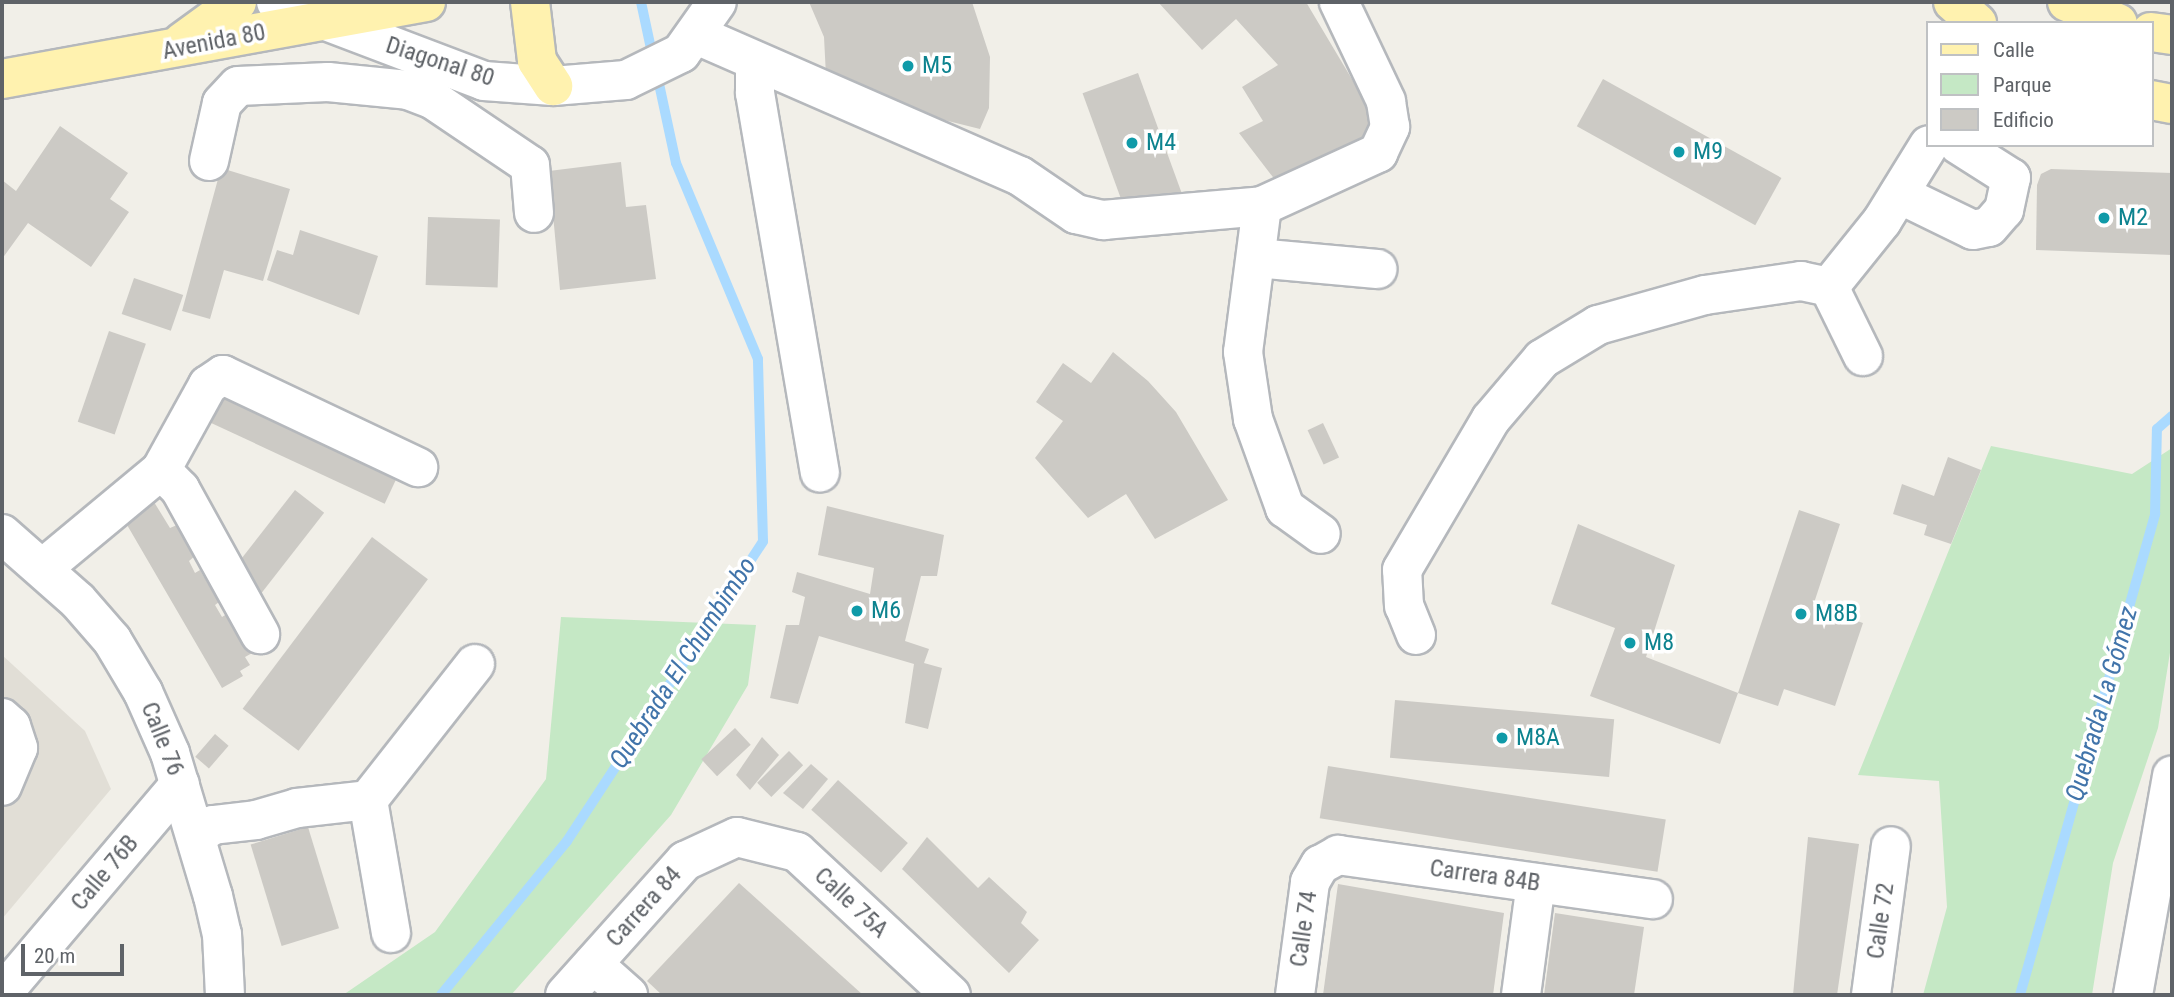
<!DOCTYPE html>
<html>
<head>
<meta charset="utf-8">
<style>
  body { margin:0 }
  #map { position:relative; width:2174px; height:997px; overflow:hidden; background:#f1efe8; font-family:"Roboto Condensed",sans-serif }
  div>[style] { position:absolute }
  .education>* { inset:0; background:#e1ded6 }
  .green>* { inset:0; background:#c5e8c5 }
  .stream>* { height:10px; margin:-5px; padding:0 5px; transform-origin:5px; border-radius:5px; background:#aadaff }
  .building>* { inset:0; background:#cccac5; transform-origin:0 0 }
  .roads { filter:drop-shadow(2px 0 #b5b8bc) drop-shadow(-2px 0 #b5b8bc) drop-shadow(0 2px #b5b8bc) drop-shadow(0 -2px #b5b8bc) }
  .minor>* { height:38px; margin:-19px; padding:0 19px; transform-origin:19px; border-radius:19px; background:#fff }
  .major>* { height:38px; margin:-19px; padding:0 19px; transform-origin:19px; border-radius:19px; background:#fff2af }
  .dots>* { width:19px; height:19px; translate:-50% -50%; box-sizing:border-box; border:4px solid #fff; border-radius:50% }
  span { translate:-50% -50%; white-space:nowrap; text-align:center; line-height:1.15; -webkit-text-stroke:7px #fff; paint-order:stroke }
  .street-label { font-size:24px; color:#5f6368 }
  .culture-label { font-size:24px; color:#0d838f }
  .left { translate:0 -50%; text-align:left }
  .water-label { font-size:26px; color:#4174aa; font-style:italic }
  .frame { position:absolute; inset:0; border:4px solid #5f6368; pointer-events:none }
  .legend { position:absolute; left:1926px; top:21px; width:228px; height:126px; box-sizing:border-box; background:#fff; border:2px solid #bfc1c3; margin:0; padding:9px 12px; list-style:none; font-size:21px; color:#5f6368 }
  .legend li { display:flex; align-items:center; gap:14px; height:35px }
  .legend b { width:35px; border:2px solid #bfc1c3 }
  .scale { position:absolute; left:21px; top:944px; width:103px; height:32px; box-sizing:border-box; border:4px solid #5f6368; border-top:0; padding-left:9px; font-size:21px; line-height:24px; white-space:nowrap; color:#5f6368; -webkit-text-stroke:5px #fff; paint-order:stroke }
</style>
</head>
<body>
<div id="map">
  <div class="education">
    <div style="clip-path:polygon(2px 655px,85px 731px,111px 789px,2px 919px)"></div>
  </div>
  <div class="green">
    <div style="clip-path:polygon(1991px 446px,2132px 474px,2172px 448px,2172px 640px,2158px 728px,2113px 863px,2092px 995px,1923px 995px,1947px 907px,1939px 781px,1858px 775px)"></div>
    <div style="clip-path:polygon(561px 617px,756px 625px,748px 685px,671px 815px,511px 995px,343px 995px,435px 932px,546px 779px)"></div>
  </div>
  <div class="stream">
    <div style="left:641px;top:2px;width:57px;rotate:77.9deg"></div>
    <div style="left:441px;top:995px;width:199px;rotate:-50.7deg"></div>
    <div style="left:567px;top:841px;width:358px;rotate:-56.8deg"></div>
    <div style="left:763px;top:541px;width:182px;rotate:-91.6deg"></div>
    <div style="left:758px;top:359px;width:212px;rotate:-112.7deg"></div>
    <div style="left:676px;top:163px;width:91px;rotate:-102.1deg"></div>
    <div style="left:2020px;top:995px;width:500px;rotate:-74.3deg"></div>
    <div style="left:2155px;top:514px;width:85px;rotate:-88.7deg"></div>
    <div style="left:2157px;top:429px;width:20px;rotate:-41deg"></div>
  </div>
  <div class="building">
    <div style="clip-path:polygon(809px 2px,972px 2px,990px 57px,989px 108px,980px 129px,904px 110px,826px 76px,824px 37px)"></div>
    <div style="clip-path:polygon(1158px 2px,1306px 2px,1381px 128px,1279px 185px,1239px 133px,1263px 121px,1242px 87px,1278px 65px,1236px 19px,1202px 50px)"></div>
    <div style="left:1138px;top:73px;width:129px;height:59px;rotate:70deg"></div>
    <div style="left:1603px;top:79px;width:204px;height:54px;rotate:29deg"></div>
    <div style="clip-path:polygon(60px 126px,128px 173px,110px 199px,129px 212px,91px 267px,28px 223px,2px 259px,2px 180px,16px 191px)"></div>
    <div style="clip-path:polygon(621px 162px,626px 207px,646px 205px,656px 279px,560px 290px,549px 171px)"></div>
    <div style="clip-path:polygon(221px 168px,290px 189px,263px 281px,224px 270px,210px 319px,182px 311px)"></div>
    <div style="clip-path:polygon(2051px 169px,2172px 173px,2172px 255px,2036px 250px,2037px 185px,2041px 174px)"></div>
    <div style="left:428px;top:217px;width:72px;height:68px;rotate:2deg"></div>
    <div style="clip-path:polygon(300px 230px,378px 256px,359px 315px,267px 280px,277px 250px,293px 255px)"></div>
    <div style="left:134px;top:278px;width:52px;height:38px;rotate:19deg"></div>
    <div style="left:109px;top:331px;width:39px;height:96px;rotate:19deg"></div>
    <div style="clip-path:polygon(1113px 352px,1148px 381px,1176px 412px,1228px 500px,1155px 539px,1126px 494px,1088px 518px,1035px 458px,1063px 421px,1036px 402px,1063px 363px,1091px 383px)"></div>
    <div style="left:224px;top:387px;width:195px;height:38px;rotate:25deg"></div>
    <div style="left:1323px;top:423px;width:38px;height:17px;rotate:65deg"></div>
    <div style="clip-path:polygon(1948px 457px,1981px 470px,1951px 544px,1924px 535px,1927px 525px,1893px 514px,1902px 484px,1934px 496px)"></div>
    <div style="left:295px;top:490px;width:37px;height:103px;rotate:38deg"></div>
    <div style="clip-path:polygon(154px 502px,170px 528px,177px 525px,196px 555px,189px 561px,195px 573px,200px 570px,219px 602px,215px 605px,222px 617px,230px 612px,254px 652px,245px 657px,250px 665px,240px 671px,243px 676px,222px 688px,123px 518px)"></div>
    <div style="clip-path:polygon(827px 506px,944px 535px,937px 576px,921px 576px,905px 641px,929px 649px,924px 663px,942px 668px,928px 729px,905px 723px,914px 664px,819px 636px,798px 704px,770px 698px,786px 625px,799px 625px,805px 597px,792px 592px,797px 572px,870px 594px,874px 568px,818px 555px)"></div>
    <div style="clip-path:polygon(1799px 510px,1840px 524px,1813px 606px,1863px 623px,1835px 706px,1784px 689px,1778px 706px,1738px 693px)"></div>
    <div style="clip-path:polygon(1578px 524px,1675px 565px,1646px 657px,1738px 693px,1720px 744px,1590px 696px,1615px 628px,1551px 604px)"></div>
    <div style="left:372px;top:537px;width:70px;height:215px;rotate:37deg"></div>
    <div style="left:1395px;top:700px;width:220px;height:58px;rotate:5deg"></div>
    <div style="left:735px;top:728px;width:23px;height:46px;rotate:47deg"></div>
    <div style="left:215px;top:734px;width:18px;height:30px;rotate:41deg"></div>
    <div style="clip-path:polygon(762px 737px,779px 755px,750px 790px,736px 775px)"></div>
    <div style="left:789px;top:751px;width:20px;height:45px;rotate:45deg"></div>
    <div style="clip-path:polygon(811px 764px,828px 779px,803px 809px,783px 793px)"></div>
    <div style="left:1328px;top:766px;width:342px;height:53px;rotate:9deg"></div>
    <div style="left:838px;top:780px;width:94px;height:40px;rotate:42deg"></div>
    <div style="left:308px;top:827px;width:106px;height:60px;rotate:73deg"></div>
    <div style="clip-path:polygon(927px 837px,978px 888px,989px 877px,1027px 912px,1021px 923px,1039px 940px,1009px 973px,902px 869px)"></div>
    <div style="clip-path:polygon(1808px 837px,1859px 844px,1837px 995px,1793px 995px)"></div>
    <div style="clip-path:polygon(739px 883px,863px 995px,662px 995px,647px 981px)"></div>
    <div style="clip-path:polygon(1338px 884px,1504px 913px,1493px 995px,1323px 995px)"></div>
    <div style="clip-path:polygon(1555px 913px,1644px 927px,1634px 995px,1544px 995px)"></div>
  </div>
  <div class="roads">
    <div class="minor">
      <div style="left:276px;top:2px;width:222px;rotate:20.8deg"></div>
      <div style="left:484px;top:81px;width:69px;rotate:4.1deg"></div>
      <div style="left:553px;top:86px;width:73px;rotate:-4.7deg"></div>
      <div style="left:626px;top:80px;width:61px;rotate:-26.1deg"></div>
      <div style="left:681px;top:53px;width:62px;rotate:-54.8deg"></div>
      <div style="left:697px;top:35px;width:352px;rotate:23.6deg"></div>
      <div style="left:1020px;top:176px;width:68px;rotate:34.2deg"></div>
      <div style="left:1076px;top:214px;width:28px;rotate:13deg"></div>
      <div style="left:1103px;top:220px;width:160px;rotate:-5deg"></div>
      <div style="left:1262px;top:206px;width:128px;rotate:-24.6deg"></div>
      <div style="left:1378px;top:153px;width:29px;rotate:-65deg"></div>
      <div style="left:1390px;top:127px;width:26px;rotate:-99deg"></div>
      <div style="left:1386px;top:101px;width:110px;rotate:-115.4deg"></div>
      <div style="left:755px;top:63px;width:30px;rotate:90deg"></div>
      <div style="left:755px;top:93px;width:385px;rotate:80.3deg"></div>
      <div style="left:209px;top:161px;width:59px;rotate:-77.4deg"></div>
      <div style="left:222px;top:103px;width:23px;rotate:-47deg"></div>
      <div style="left:238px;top:86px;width:90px;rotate:-2.5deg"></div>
      <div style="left:328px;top:82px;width:80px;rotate:5.7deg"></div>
      <div style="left:408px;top:90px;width:26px;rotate:21deg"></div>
      <div style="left:432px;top:99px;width:118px;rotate:34deg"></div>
      <div style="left:530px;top:165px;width:48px;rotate:85.2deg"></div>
      <div style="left:1899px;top:194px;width:82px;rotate:25.9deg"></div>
      <div style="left:1973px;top:230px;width:16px;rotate:-11deg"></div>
      <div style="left:1989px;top:227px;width:23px;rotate:-49deg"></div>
      <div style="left:2004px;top:210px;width:33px;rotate:-78deg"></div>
      <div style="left:2011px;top:178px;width:62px;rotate:-147.6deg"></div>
      <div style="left:1262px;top:206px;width:147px;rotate:97.4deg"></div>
      <div style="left:1243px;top:352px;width:68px;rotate:81.5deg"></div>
      <div style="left:1253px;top:419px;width:95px;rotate:70.2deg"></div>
      <div style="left:1285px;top:508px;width:44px;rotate:35.8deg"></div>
      <div style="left:1256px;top:258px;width:122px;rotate:5.2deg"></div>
      <div style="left:1829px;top:287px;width:77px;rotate:63.8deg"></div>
      <div style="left:161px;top:470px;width:27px;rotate:45deg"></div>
      <div style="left:180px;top:489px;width:166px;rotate:61.1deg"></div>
      <div style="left:2px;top:534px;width:101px;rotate:41.4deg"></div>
      <div style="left:78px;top:601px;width:52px;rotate:48.9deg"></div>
      <div style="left:112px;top:640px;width:61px;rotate:59.2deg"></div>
      <div style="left:143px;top:692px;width:67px;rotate:66.1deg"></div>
      <div style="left:170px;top:753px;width:149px;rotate:73.3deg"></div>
      <div style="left:213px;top:896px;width:39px;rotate:77deg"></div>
      <div style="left:222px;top:934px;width:61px;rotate:87.2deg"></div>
      <div style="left:43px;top:568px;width:153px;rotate:-39.7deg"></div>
      <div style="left:161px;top:470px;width:97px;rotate:-61.1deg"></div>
      <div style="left:208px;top:385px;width:18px;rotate:-34deg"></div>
      <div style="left:223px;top:375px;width:216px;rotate:25.3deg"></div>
      <div style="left:1416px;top:635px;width:31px;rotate:-112deg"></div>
      <div style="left:1404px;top:606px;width:36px;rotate:-93deg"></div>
      <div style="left:1402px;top:570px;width:175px;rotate:-59.5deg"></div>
      <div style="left:1491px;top:419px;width:79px;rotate:-49.6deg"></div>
      <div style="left:1542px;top:359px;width:66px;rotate:-31.3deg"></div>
      <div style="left:1598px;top:325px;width:111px;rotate:-15.7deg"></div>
      <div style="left:1705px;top:295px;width:97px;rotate:-8.3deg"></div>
      <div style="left:1801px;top:281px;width:29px;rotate:12deg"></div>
      <div style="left:1829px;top:287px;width:85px;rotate:-51.2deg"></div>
      <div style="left:1882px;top:221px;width:89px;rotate:-58.3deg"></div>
      <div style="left:2px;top:718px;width:12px;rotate:42deg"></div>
      <div style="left:11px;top:726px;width:23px;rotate:72deg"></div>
      <div style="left:18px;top:748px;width:41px;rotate:112.8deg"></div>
      <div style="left:368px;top:800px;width:135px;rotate:80.2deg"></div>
      <div style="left:197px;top:836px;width:19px;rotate:-35deg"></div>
      <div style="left:213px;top:825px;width:43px;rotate:-6.6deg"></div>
      <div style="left:256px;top:820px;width:43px;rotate:-16.3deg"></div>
      <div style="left:297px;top:808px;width:71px;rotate:-6.4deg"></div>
      <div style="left:368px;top:800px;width:173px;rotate:-51.8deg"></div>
      <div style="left:593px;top:964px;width:47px;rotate:41.5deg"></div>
      <div style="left:2px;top:994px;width:275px;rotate:-49.7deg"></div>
      <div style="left:565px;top:995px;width:180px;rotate:-48.2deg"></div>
      <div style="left:685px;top:861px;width:57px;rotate:-24.8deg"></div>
      <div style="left:737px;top:837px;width:62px;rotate:14deg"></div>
      <div style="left:797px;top:852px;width:210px;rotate:42.9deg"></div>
      <div style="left:1295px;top:995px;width:114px;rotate:-82.4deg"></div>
      <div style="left:1310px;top:882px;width:20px;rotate:-60deg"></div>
      <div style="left:1320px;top:865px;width:21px;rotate:-29deg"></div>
      <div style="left:1338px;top:855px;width:318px;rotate:8deg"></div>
      <div style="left:1521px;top:995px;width:113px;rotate:-82.4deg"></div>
      <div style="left:1871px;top:995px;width:150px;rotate:-82.4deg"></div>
      <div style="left:2133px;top:995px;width:223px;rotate:-79.9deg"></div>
    </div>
    <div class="major">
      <div style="left:530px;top:2px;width:59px;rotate:83.2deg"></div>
      <div style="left:537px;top:61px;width:30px;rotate:57deg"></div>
      <div style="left:1953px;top:2px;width:32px;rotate:41deg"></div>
      <div style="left:2067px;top:2px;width:55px;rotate:22.4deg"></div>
      <div style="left:2151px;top:32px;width:21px;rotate:8deg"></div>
      <div style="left:182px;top:42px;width:68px;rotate:-36deg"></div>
      <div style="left:2px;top:79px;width:431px;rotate:-10.3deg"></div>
      <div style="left:2151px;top:100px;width:21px;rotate:11deg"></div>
    </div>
  </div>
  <div class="dots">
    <div style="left:908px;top:66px;background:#0f9aa8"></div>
    <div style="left:1132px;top:143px;background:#0f9aa8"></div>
    <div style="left:1679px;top:152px;background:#0f9aa8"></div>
    <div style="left:2104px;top:218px;background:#0f9aa8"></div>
    <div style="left:857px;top:611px;background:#0f9aa8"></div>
    <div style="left:1801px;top:614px;background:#0f9aa8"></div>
    <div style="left:1630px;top:643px;background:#0f9aa8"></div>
    <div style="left:1502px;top:738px;background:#0f9aa8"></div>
  </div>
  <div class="street-label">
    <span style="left:214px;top:42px;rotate:-11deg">Avenida 80</span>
    <span style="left:440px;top:62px;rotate:18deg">Diagonal 80</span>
    <span style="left:162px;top:739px;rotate:68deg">Calle 76</span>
    <span style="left:105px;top:873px;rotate:-50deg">Calle 76B</span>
    <span style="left:1485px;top:876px;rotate:8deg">Carrera 84B</span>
    <span style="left:851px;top:903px;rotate:43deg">Calle 75A</span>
    <span style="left:644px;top:907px;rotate:-48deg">Carrera 84</span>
    <span style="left:1881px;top:921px;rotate:-82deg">Calle 72</span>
    <span style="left:1304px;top:929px;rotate:-82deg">Calle 74</span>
  </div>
  <div class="culture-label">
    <span class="left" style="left:922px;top:66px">M5</span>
    <span class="left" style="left:1146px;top:143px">M4</span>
    <span class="left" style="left:1693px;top:152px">M9</span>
    <span class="left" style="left:2118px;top:218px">M2</span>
    <span class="left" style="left:871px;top:611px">M6</span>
    <span class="left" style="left:1815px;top:614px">M8B</span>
    <span class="left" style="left:1644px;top:643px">M8</span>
    <span class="left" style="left:1516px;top:738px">M8A</span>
  </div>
  <div class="water-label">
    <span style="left:683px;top:663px;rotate:-57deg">Quebrada El Chumbimbo</span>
    <span style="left:2102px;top:704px;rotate:-74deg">Quebrada La Gómez</span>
  </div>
  <div class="frame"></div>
  <ul class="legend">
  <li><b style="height:9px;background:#fff2af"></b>Calle</li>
  <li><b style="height:19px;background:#c5e8c5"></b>Parque</li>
  <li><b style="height:19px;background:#cccac5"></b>Edificio</li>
  </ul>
  <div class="scale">20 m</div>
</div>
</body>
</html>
